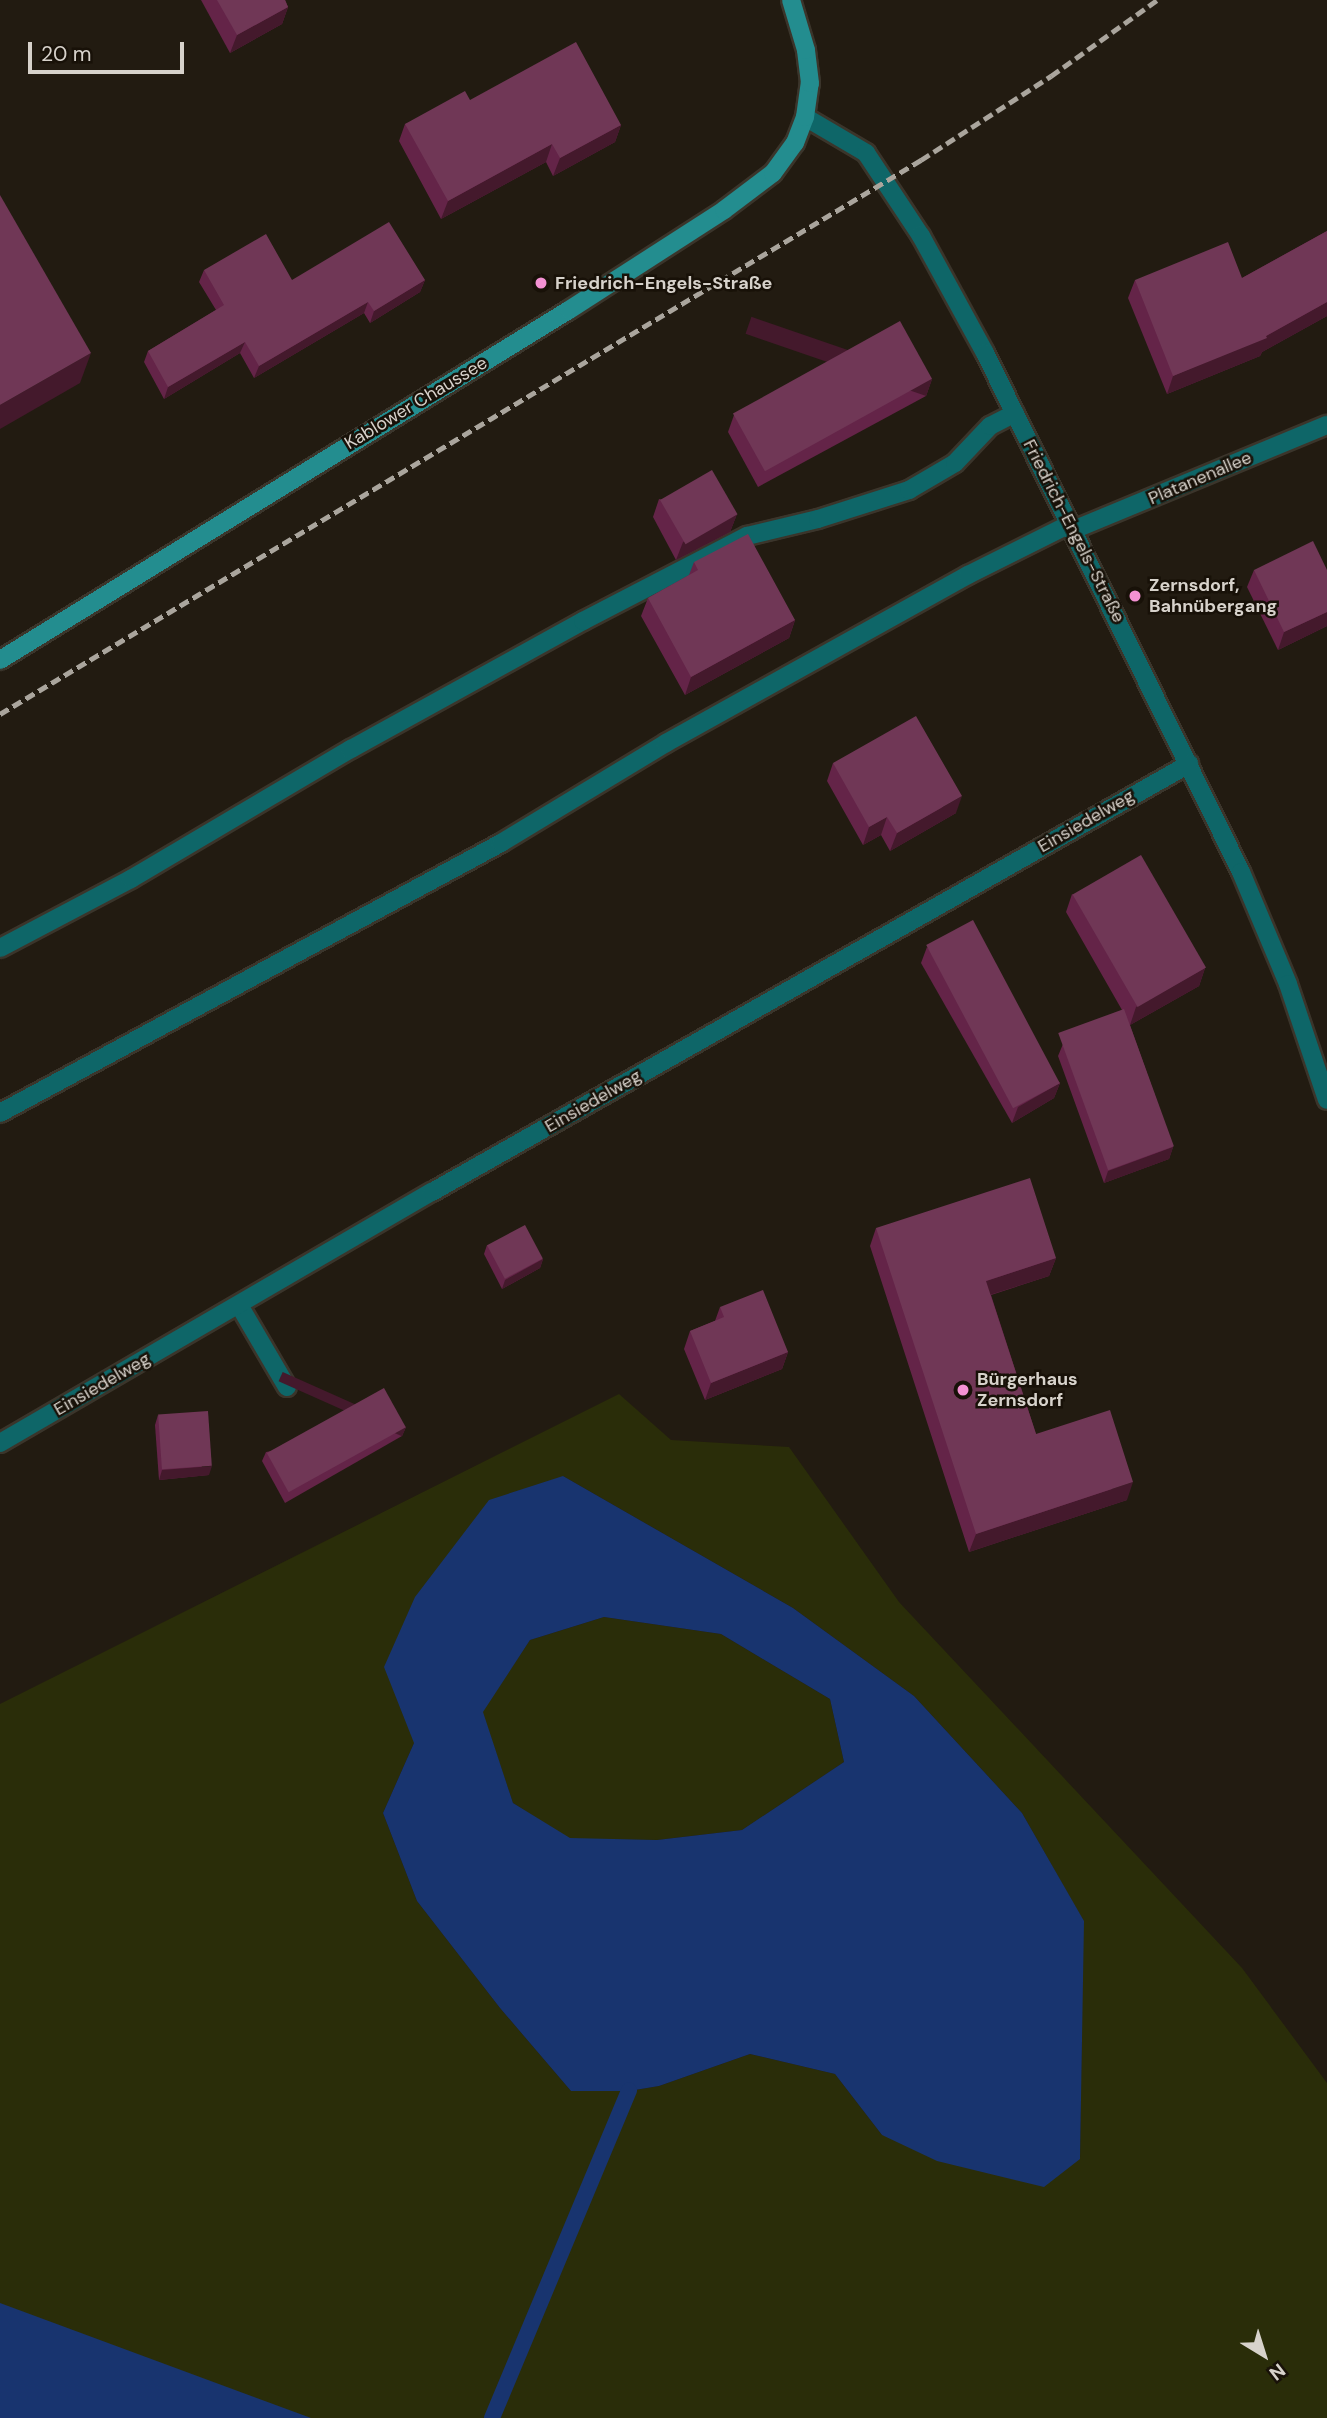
<!DOCTYPE html>
<html>
<head>
<meta charset="utf-8">
<style>
  body { margin:0 }
  #map { position:relative; width:1327px; height:2418px; overflow:hidden; background:#221b11; font-family:"DM Sans",sans-serif }
  div>[style] { position:absolute }
  .green>* { inset:0; background:#2a2d09 }
  .water>* { inset:0; background:#18346f }
  .stream>* { height:16px; margin:-8px; padding:0 8px; transform-origin:8px; border-radius:8px; background:#18346f }
  .roads { filter:drop-shadow(2px 0 #3b352b) drop-shadow(-2px 0 #3b352b) drop-shadow(0 2px #3b352b) drop-shadow(0 -2px #3b352b) }
  .lane>* { height:18px; margin:-9px; padding:0 9px; transform-origin:9px; border-radius:9px; background:#0e6668 }
  .street>* { height:18px; margin:-9px; padding:0 9px; transform-origin:9px; border-radius:9px; background:#0e6668 }
  .secondary>* { height:18px; margin:-9px; padding:0 9px; transform-origin:9px; border-radius:9px; background:#238d8f }
  .rail>* { height:5px; margin-top:-2.5px; transform-origin:0; background:repeating-linear-gradient(90deg,#aaa59d 0 10px,transparent 0 15px) }
  .wall>* { inset:0; background:#642448 }
  .shaded-wall>* { inset:0; background:#44192c; transform-origin:0 0 }
  .building>* { inset:0; background:#703756; transform-origin:0 0 }
  .dots>* { width:19px; height:19px; translate:-50% -50%; box-sizing:border-box; border:4px solid #181108; border-radius:50% }
  span { translate:-50% -50%; white-space:nowrap; text-align:center; line-height:1.15; -webkit-text-stroke:5px #181108; paint-order:stroke }
  .poi-label { font-size:18px; color:#d7d2cb; font-weight:700 }
  .left { translate:0 -50%; text-align:left }
  .street-label { font-size:18px; color:#d7d2cb }
  .north { position:absolute; left:1229px; top:2320px; width:70px; height:70px; -webkit-text-stroke:5px #181108; paint-order:stroke; rotate:142deg; font-size:19px; font-weight:700; line-height:28px; text-align:center; color:#d7d2cb }
  .north::after { content:''; display:block; margin:auto; width:24px; height:32px; background:#d7d2cb; clip-path:polygon(50% 0,100% 100%,50% 72%,0 100%) }
  .scale { position:absolute; left:28px; top:42px; width:156px; height:32px; box-sizing:border-box; border:4px solid #d7d2cb; border-top:0; padding-left:9px; font-size:21px; line-height:24px; white-space:nowrap; color:#d7d2cb; -webkit-text-stroke:5px #181108; paint-order:stroke }
</style>
</head>
<body>
<div id="map">
  <div class="green">
    <div style="clip-path:polygon(evenodd,619px 1394px,671px 1440px,789px 1447px,899px 1602px,1242px 1968px,1327px 2083px,1327px 2418px,296px 2418px,0 2305px,0 1704px,619px 1394px,563px 1476px,793px 1608px,914px 1696px,1022px 1813px,1083px 1920px,1080px 2159px,882px 2135px,835px 2074px,750px 2054px,659px 2086px,629px 2091px,571px 2091px,500px 2008px,417px 1901px,383px 1813px,414px 1743px,563px 1476px)"></div>
    <div style="clip-path:polygon(604px 1617px,721px 1634px,830px 1699px,844px 1762px,742px 1830px,657px 1840px,570px 1839px,513px 1803px,482px 1712px,530px 1640px)"></div>
  </div>
  <div class="water">
    <div style="clip-path:polygon(evenodd,563px 1476px,793px 1608px,914px 1696px,1022px 1813px,1084px 1921px,1080px 2159px,1044px 2187px,937px 2161px,882px 2135px,835px 2074px,750px 2054px,659px 2086px,629px 2091px,571px 2091px,500px 2008px,417px 1901px,383px 1813px,414px 1743px,384px 1667px,415px 1597px,489px 1500px,563px 1476px,604px 1617px,721px 1634px,830px 1699px,844px 1762px,742px 1830px,657px 1840px,570px 1838px,513px 1803px,483px 1712px,530px 1640px,604px 1617px)"></div>
    <div style="clip-path:polygon(0 2303px,311px 2418px,0 2418px)"></div>
  </div>
  <div class="stream">
    <div style="left:492px;top:2418px;width:355px;rotate:-67.3deg"></div>
  </div>
  <div class="roads">
    <div class="lane">
      <div style="left:0;top:948px;width:148px;rotate:-27.8deg"></div>
      <div style="left:131px;top:879px;width:256px;rotate:-30.6deg"></div>
      <div style="left:351px;top:749px;width:265px;rotate:-28.9deg"></div>
      <div style="left:583px;top:621px;width:185px;rotate:-27.4deg"></div>
      <div style="left:747px;top:536px;width:73px;rotate:-13.5deg"></div>
      <div style="left:818px;top:519px;width:96px;rotate:-17.7deg"></div>
      <div style="left:909px;top:490px;width:53px;rotate:-30.4deg"></div>
      <div style="left:955px;top:463px;width:51px;rotate:-46.6deg"></div>
      <div style="left:990px;top:426px;width:28px;rotate:-27deg"></div>
      <div style="left:0;top:1113px;width:569px;rotate:-28.32deg"></div>
      <div style="left:501px;top:843px;width:193px;rotate:-31.2deg"></div>
      <div style="left:666px;top:743px;width:346px;rotate:-29.1deg"></div>
      <div style="left:968px;top:575px;width:114px;rotate:-26.6deg"></div>
      <div style="left:239px;top:1305px;width:95px;rotate:59.7deg"></div>
    </div>
    <div class="street">
      <div style="left:805px;top:117px;width:71px;rotate:30.5deg"></div>
      <div style="left:866px;top:153px;width:100px;rotate:56.5deg"></div>
      <div style="left:921px;top:236px;width:133px;rotate:61.3deg"></div>
      <div style="left:985px;top:353px;width:579px;rotate:63.74deg"></div>
      <div style="left:1241px;top:872px;width:121px;rotate:67.2deg"></div>
      <div style="left:1288px;top:984px;width:122px;rotate:71.4deg"></div>
      <div style="left:1073px;top:530px;width:275px;rotate:-22.5deg"></div>
      <div style="left:0;top:1443px;width:500px;rotate:-30.2deg"></div>
      <div style="left:432px;top:1192px;width:870px;rotate:-29.48deg"></div>
    </div>
    <div class="secondary">
      <div style="left:0;top:660px;width:668px;rotate:-31.6deg"></div>
      <div style="left:569px;top:310px;width:184px;rotate:-32.8deg"></div>
      <div style="left:724px;top:210px;width:61px;rotate:-37.1deg"></div>
      <div style="left:773px;top:173px;width:37px;rotate:-54deg"></div>
      <div style="left:795px;top:143px;width:28px;rotate:-69deg"></div>
      <div style="left:805px;top:117px;width:34px;rotate:-82deg"></div>
      <div style="left:810px;top:83px;width:33px;rotate:-97deg"></div>
      <div style="left:806px;top:50px;width:52px;rotate:-106.7deg"></div>
    </div>
  </div>
  <div class="rail">
    <div style="left:0;top:714px;width:1075px;rotate:-31.03deg"></div>
    <div style="left:921px;top:160px;width:155px;rotate:-32.9deg"></div>
    <div style="left:1051px;top:76px;width:130px;rotate:-35.6deg"></div>
  </div>
  <div class="wall">
    <div style="clip-path:polygon(201px 0,285px 0,288px 7px,282px 24px,230px 53px)"></div>
    <div style="clip-path:polygon(470px 100px,621px 125px,615px 142px,553px 176px,546px 162px,441px 219px,399px 141px,405px 124px)"></div>
    <div style="clip-path:polygon(1327px 231px,1327px 316px,1262px 352px,1260px 356px,1167px 394px,1128px 298px,1135px 280px,1242px 278px)"></div>
    <div style="clip-path:polygon(204px 270px,292px 280px,425px 280px,420px 292px,370px 323px,364px 313px,254px 378px,240px 353px,164px 399px,144px 362px,148px 351px,216px 310px,199px 282px)"></div>
    <div style="clip-path:polygon(932px 379px,926px 396px,758px 487px,728px 432px,734px 415px)"></div>
    <div style="clip-path:polygon(659px 499px,737px 514px,730px 532px,676px 560px,653px 517px)"></div>
    <div style="clip-path:polygon(694px 562px,795px 620px,789px 638px,685px 695px,641px 616px,648px 598px,689px 575px)"></div>
    <div style="clip-path:polygon(1254px 570px,1327px 570px,1327px 626px,1278px 650px,1247px 587px)"></div>
    <div style="clip-path:polygon(833px 763px,956px 813px,890px 851px,881px 835px,863px 845px,827px 781px)"></div>
    <div style="clip-path:polygon(1072px 894px,1205px 968px,1199px 986px,1130px 1025px,1173px 1147px,1169px 1159px,1104px 1183px,1058px 1056px,1063px 1044px,1122px 1010px,1066px 912px)"></div>
    <div style="clip-path:polygon(927px 947px,1060px 1083px,1054px 1098px,1012px 1123px,921px 963px)"></div>
    <div style="clip-path:polygon(876px 1228px,1056px 1258px,1049px 1276px,991px 1295px,1036px 1434px,1127px 1500px,969px 1552px,870px 1246px)"></div>
    <div style="clip-path:polygon(487px 1245px,543px 1259px,540px 1268px,502px 1289px,484px 1254px)"></div>
    <div style="clip-path:polygon(720px 1307px,788px 1352px,782px 1369px,705px 1400px,684px 1349px,690px 1331px,715px 1321px)"></div>
    <div style="clip-path:polygon(158px 1415px,209px 1475px,159px 1480px,155px 1425px)"></div>
    <div style="clip-path:polygon(406px 1427px,402px 1436px,285px 1503px,262px 1461px,266px 1452px)"></div>
  </div>
  <div class="shaded-wall">
    <div style="clip-path:polygon(288px 7px,282px 24px,230px 53px,237px 35px)"></div>
    <div style="clip-path:polygon(621px 125px,615px 142px,553px 176px,560px 158px)"></div>
    <div style="clip-path:polygon(552px 144px,546px 162px,441px 219px,448px 201px)"></div>
    <div style="clip-path:polygon(425px 280px,420px 292px,370px 323px,374px 311px)"></div>
    <div style="clip-path:polygon(368px 302px,364px 313px,254px 378px,259px 366px)"></div>
    <div style="clip-path:polygon(1327px 302px,1327px 316px,1262px 352px,1260px 356px,1167px 394px,1173px 376px,1266px 336px)"></div>
    <div style="clip-path:polygon(245px 342px,240px 353px,164px 399px,168px 387px)"></div>
    <div style="clip-path:polygon(91px 353px,80px 383px,0 429px,0 405px)"></div>
    <div style="left:932px;top:379px;width:18px;height:191px;rotate:109deg"></div>
    <div style="clip-path:polygon(737px 514px,730px 532px,676px 560px,683px 542px)"></div>
    <div style="clip-path:polygon(1327px 612px,1327px 626px,1278px 650px,1284px 632px)"></div>
    <div style="clip-path:polygon(795px 620px,789px 638px,685px 695px,691px 677px)"></div>
    <div style="clip-path:polygon(962px 796px,956px 813px,890px 851px,897px 833px)"></div>
    <div style="clip-path:polygon(887px 817px,881px 835px,863px 845px,869px 827px)"></div>
    <div style="clip-path:polygon(1205px 968px,1199px 986px,1130px 1025px,1136px 1007px)"></div>
    <div style="clip-path:polygon(1060px 1083px,1054px 1098px,1012px 1123px,1018px 1107px)"></div>
    <div style="clip-path:polygon(1173px 1147px,1169px 1159px,1104px 1183px,1108px 1171px)"></div>
    <div style="clip-path:polygon(1056px 1258px,1049px 1276px,980px 1298px,986px 1281px)"></div>
    <div style="clip-path:polygon(543px 1259px,540px 1268px,502px 1289px,505px 1280px)"></div>
    <div style="clip-path:polygon(788px 1352px,782px 1369px,705px 1400px,711px 1383px)"></div>
    <div style="left:406px;top:1427px;width:10px;height:135px;rotate:114deg"></div>
    <div style="clip-path:polygon(212px 1466px,209px 1475px,159px 1480px,162px 1470px)"></div>
    <div style="clip-path:polygon(1133px 1482px,1127px 1500px,969px 1552px,976px 1534px)"></div>
  </div>
  <div class="building">
    <div style="clip-path:polygon(217px 0,285px 0,288px 7px,237px 35px)"></div>
    <div style="clip-path:polygon(576px 42px,621px 125px,560px 158px,552px 144px,448px 201px,405px 124px,465px 91px,470px 100px)"></div>
    <div style="clip-path:polygon(0 195px,91px 353px,0 405px)"></div>
    <div style="clip-path:polygon(389px 222px,425px 280px,374px 311px,368px 302px,259px 366px,245px 342px,168px 387px,148px 351px,224px 305px,204px 270px,266px 234px,292px 280px)"></div>
    <div style="clip-path:polygon(1327px 231px,1327px 302px,1266px 336px,1267px 338px,1173px 376px,1135px 280px,1228px 242px,1242px 278px)"></div>
    <div style="left:900px;top:321px;width:66px;height:191px;rotate:61deg"></div>
    <div style="left:712px;top:470px;width:51px;height:60px;rotate:60deg"></div>
    <div style="clip-path:polygon(748px 534px,795px 620px,691px 677px,648px 598px,698px 570px,694px 562px)"></div>
    <div style="clip-path:polygon(1313px 541px,1327px 570px,1327px 612px,1284px 632px,1254px 570px)"></div>
    <div style="clip-path:polygon(916px 716px,962px 796px,897px 833px,887px 817px,869px 827px,833px 763px)"></div>
    <div style="left:1141px;top:855px;width:130px;height:79px;rotate:60deg"></div>
    <div style="left:973px;top:920px;width:185px;height:53px;rotate:62deg"></div>
    <div style="left:1124px;top:1009px;width:146px;height:70px;rotate:70deg"></div>
    <div style="clip-path:polygon(1030px 1178px,1056px 1258px,986px 1281px,1036px 1434px,1110px 1410px,1133px 1482px,976px 1534px,876px 1228px)"></div>
    <div style="left:525px;top:1225px;width:38px;height:43px;rotate:62deg"></div>
    <div style="clip-path:polygon(763px 1290px,788px 1352px,711px 1383px,690px 1331px,724px 1317px,720px 1307px)"></div>
    <div style="left:384px;top:1388px;width:45px;height:134px;rotate:61deg"></div>
    <div style="left:208px;top:1411px;width:55px;height:50px;rotate:86deg"></div>
  </div>
  <div class="dots">
    <div style="left:541px;top:283px;background:#f491d3"></div>
    <div style="left:1135px;top:596px;background:#f491d3"></div>
    <div style="left:963px;top:1390px;background:#f491d3"></div>
  </div>
  <div class="poi-label">
    <span class="left" style="left:555px;top:283px">Friedrich-Engels-Straße</span>
    <span class="left" style="left:1149px;top:596px">Zernsdorf,<br>Bahnübergang</span>
    <span class="left" style="left:977px;top:1390px">Bürgerhaus<br>Zernsdorf</span>
  </div>
  <div class="street-label">
    <span style="left:416px;top:403px;rotate:-31deg">Kablower Chaussee</span>
    <span style="left:1200px;top:478px;rotate:-23deg">Platanenallee</span>
    <span style="left:1074px;top:531px;rotate:63deg">Friedrich-Engels-Straße</span>
    <span style="left:1086px;top:821px;rotate:-30deg">Einsiedelweg</span>
    <span style="left:593px;top:1101px;rotate:-30deg">Einsiedelweg</span>
    <span style="left:102px;top:1384px;rotate:-30deg">Einsiedelweg</span>
  </div>
  <div class="north">N</div>
  <div class="scale">20 m</div>
</div>
</body>
</html>
